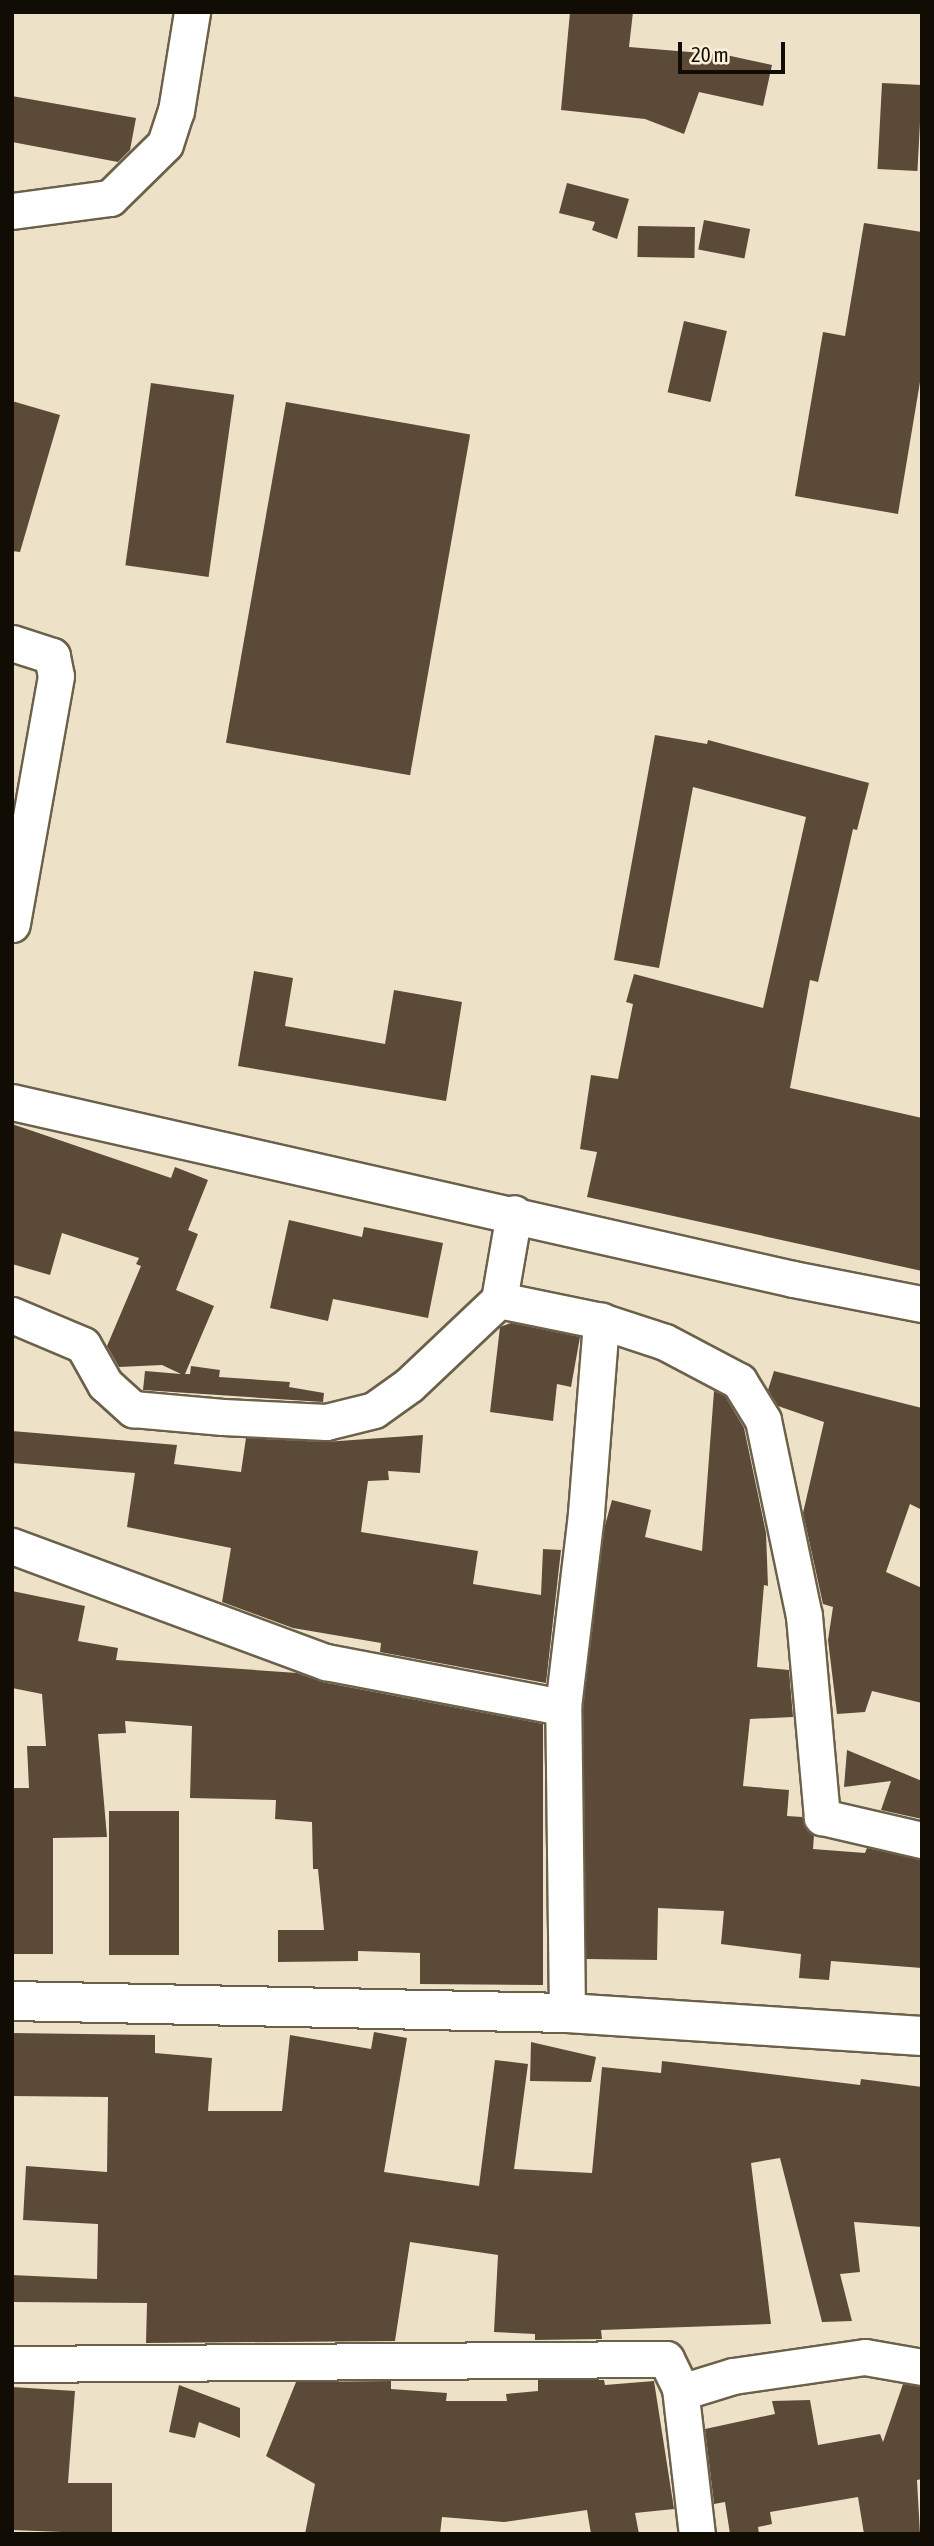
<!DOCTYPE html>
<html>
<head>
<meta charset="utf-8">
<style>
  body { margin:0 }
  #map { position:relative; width:934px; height:2546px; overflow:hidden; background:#ede2c8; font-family:"Asap Condensed",sans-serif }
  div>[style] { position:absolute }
  .building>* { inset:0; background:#5b4a38; transform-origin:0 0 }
  .roads { filter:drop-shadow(2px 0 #6b614a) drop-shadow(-2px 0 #6b614a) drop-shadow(0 2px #6b614a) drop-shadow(0 -2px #6b614a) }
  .street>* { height:35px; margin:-17.5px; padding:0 17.5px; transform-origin:17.5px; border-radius:17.5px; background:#fff }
  .secondary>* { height:38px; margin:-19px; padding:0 19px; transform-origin:19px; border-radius:19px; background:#fff }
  span { translate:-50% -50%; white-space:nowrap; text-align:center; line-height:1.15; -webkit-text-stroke:7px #fbefd5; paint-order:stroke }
  .frame { position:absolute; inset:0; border:14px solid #110d05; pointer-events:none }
  .scale { position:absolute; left:678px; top:42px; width:107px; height:32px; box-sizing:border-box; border:4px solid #110d05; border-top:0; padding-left:9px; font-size:21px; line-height:24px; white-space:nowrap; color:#110d05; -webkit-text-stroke:5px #fbefd5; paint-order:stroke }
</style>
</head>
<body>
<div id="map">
  <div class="building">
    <div style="clip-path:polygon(570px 12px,633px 12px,629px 47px,726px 55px,772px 65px,763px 106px,699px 92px,684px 134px,645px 119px,561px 110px)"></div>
    <div style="left:882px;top:83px;width:40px;height:86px;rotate:3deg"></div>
    <div style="clip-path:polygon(12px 96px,136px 118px,130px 150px,118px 162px,12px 142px)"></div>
    <div style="clip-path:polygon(567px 183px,629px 199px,617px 239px,592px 230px,595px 222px,559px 213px)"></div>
    <div style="left:704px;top:220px;width:47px;height:30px;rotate:11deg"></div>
    <div style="clip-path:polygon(864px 223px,922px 232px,922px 370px,898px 514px,795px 496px,823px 332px,845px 336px)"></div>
    <div style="left:638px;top:226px;width:57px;height:31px;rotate:1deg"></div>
    <div style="left:684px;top:321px;width:44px;height:73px;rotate:13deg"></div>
    <div style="left:151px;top:383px;width:84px;height:184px;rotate:8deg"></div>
    <div style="clip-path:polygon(12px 401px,60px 415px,20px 552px,12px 551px)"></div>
    <div style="left:286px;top:402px;width:187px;height:346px;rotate:10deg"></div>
    <div style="clip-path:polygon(655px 735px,707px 744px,708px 740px,869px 783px,857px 830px,853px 829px,818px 982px,810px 980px,790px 1088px,922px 1118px,922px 1271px,587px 1197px,597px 1152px,580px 1149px,591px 1075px,618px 1079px,633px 1004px,626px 1002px,634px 974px,763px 1008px,806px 817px,693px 787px,659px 968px,614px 960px)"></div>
    <div style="clip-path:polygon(254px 971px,293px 978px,285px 1026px,385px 1044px,394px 990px,462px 1002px,446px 1101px,238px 1066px)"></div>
    <div style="clip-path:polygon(12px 1124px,171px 1178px,175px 1167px,208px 1180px,188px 1230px,198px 1234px,176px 1290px,214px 1306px,185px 1374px,190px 1374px,191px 1366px,220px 1370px,219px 1377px,290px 1382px,289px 1387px,324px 1393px,323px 1402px,143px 1390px,145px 1371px,181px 1374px,162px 1365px,119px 1367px,107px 1346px,141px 1266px,136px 1264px,139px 1258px,62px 1233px,50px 1275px,12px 1264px)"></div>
    <div style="clip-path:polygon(289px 1220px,362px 1237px,364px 1227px,443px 1243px,428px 1318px,333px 1299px,328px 1321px,270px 1308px)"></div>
    <div style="clip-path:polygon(511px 1323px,580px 1337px,571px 1387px,557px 1384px,553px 1421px,490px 1412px,500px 1327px)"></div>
    <div style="clip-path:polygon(774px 1371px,922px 1408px,922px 1510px,910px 1504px,886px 1572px,922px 1588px,922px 1703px,872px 1691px,865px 1712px,837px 1714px,828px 1640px,833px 1607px,823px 1604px,803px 1513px,824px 1422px,778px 1406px,768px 1390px)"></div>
    <div style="clip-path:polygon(714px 1391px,725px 1396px,744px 1428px,766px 1533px,768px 1586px,764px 1585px,757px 1667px,789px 1670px,793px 1717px,750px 1719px,743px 1786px,789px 1790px,787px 1816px,802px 1817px,814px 1835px,813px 1849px,865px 1853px,867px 1848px,922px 1860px,922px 1968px,831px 1961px,829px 1980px,799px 1978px,801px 1954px,721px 1944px,724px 1911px,658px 1908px,657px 1960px,586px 1959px,583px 1708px,604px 1529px,612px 1500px,651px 1510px,645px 1537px,702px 1551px)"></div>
    <div style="clip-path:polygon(12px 1431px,177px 1445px,174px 1464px,241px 1472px,246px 1438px,325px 1442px,423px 1435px,420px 1473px,388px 1471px,389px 1480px,368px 1481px,361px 1532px,478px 1551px,473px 1584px,541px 1595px,543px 1549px,561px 1550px,546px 1683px,380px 1652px,381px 1643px,293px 1628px,222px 1602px,231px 1548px,127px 1527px,135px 1473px,12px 1463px)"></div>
    <div style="clip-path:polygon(12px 1591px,85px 1606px,78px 1641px,118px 1648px,116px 1660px,297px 1673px,322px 1682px,543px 1724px,543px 1985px,420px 1984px,420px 1953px,358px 1951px,358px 1961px,278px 1962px,278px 1930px,324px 1930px,318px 1869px,313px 1869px,312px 1822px,275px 1819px,276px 1800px,190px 1798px,192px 1726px,125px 1721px,126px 1733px,98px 1734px,107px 1837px,53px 1838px,53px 1954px,12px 1954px,12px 1788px,29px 1788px,27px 1746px,46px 1746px,42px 1694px,12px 1688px)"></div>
    <div style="clip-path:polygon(847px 1750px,922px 1781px,922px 1819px,881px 1810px,891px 1781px,844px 1787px)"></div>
    <div style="left:109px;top:1811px;width:70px;height:144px"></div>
    <div style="clip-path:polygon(374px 2032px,407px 2038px,384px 2172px,479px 2186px,495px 2060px,528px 2064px,514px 2169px,592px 2173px,602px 2067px,661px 2073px,662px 2061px,860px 2085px,861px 2079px,922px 2087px,922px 2227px,854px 2222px,860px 2272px,840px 2274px,852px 2321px,822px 2322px,780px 2158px,751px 2163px,771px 2324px,601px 2330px,602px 2339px,535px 2340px,535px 2334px,494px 2332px,498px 2255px,410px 2242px,395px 2341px,146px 2343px,147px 2303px,12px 2302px,12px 2275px,97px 2279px,98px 2224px,23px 2220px,26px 2166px,107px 2172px,108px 2097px,12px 2096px,12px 2033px,155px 2035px,155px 2053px,212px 2058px,208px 2111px,282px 2111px,290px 2035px,371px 2049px)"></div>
    <div style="clip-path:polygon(531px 2042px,596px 2057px,591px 2082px,530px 2081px)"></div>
    <div style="clip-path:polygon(538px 2380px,604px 2380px,605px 2385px,654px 2381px,674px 2509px,635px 2513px,639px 2534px,591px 2534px,587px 2510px,504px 2522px,442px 2517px,440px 2534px,305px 2534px,315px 2484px,266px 2456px,296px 2382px,391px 2381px,391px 2389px,447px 2393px,446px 2401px,507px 2401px,506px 2394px,538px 2391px)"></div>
    <div style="clip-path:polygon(903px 2384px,922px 2387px,922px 2479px,917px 2480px,920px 2534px,864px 2534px,858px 2497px,770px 2512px,772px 2524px,758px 2527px,759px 2534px,730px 2534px,725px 2502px,714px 2504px,705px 2429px,775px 2414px,772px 2401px,810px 2400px,818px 2445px,880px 2434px,883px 2442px)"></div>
    <div style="clip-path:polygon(179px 2385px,240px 2408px,240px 2438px,199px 2422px,195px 2438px,169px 2432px)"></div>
    <div style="clip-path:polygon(12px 2387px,75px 2391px,68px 2483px,112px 2483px,112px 2534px,12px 2530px)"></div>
  </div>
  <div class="roads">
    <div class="street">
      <div style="left:12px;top:211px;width:99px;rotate:-7.6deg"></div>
      <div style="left:110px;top:198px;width:77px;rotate:-44.5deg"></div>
      <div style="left:165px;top:144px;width:35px;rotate:-72deg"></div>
      <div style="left:176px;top:111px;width:100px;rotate:-80.8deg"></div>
      <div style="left:12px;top:643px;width:42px;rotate:18deg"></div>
      <div style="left:52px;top:656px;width:20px;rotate:79deg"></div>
      <div style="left:56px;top:676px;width:252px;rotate:100.1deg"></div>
      <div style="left:12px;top:1102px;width:801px;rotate:12.77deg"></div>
      <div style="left:793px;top:1279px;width:131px;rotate:11deg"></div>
      <div style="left:499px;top:1300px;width:88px;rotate:-80.2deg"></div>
      <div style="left:12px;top:1315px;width:77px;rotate:22.9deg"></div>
      <div style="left:83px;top:1345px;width:45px;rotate:60.6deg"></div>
      <div style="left:105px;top:1384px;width:38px;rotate:42deg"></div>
      <div style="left:133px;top:1409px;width:90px;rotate:5.1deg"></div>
      <div style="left:223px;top:1417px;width:103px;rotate:2.8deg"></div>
      <div style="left:326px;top:1422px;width:49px;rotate:-14deg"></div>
      <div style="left:374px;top:1410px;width:43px;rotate:-35.5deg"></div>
      <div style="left:409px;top:1385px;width:124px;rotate:-43.4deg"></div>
      <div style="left:499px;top:1300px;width:104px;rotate:11.6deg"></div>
      <div style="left:601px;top:1321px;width:67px;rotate:18.2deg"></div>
      <div style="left:665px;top:1342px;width:84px;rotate:27.8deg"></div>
      <div style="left:739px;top:1381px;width:46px;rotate:58.4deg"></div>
      <div style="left:763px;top:1420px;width:200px;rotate:78.2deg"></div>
      <div style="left:804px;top:1616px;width:202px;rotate:84.9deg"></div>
      <div style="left:822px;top:1817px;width:103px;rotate:13deg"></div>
      <div style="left:12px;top:1546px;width:335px;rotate:20.3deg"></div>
      <div style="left:326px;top:1662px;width:241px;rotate:10.8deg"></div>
      <div style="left:567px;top:2013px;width:306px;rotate:-90.7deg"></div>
      <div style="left:563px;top:1707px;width:195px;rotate:-83.2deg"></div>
      <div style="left:586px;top:1513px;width:193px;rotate:-85.5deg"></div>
      <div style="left:12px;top:2364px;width:654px;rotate:-0.44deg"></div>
      <div style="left:666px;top:2359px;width:32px;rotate:64deg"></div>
      <div style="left:680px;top:2388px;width:11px;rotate:5deg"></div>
      <div style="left:691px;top:2389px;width:44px;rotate:-17.2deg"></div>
      <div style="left:733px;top:2376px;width:133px;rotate:-8.2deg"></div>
      <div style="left:865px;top:2357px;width:58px;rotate:10deg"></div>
      <div style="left:680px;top:2388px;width:147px;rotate:83.4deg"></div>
    </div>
    <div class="secondary">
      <div style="left:12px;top:2001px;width:555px;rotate:1.24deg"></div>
      <div style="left:567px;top:2013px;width:356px;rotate:3.7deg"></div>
    </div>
  </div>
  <div class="frame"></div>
  <div class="scale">20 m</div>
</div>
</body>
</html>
